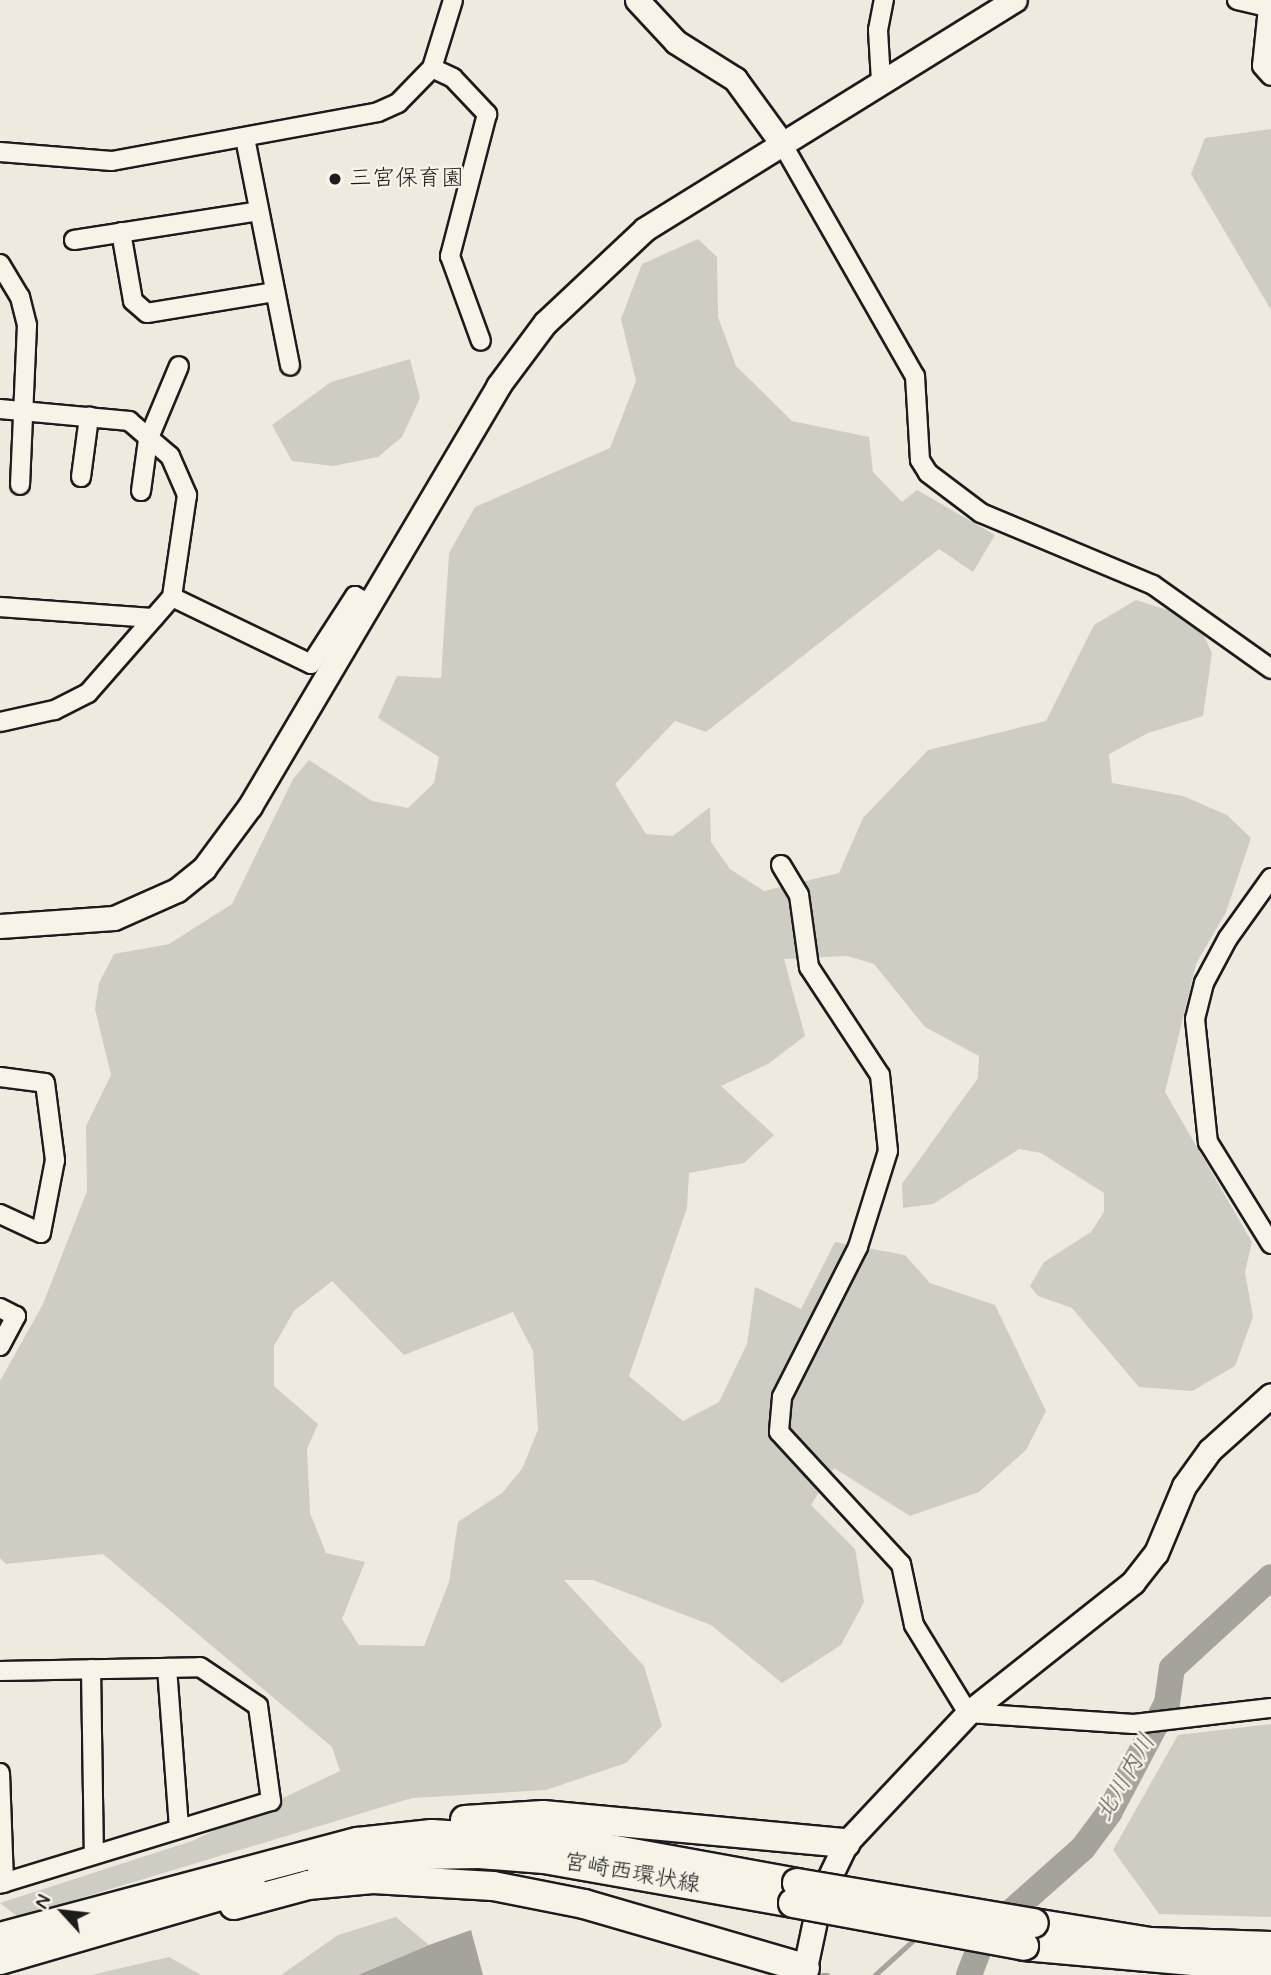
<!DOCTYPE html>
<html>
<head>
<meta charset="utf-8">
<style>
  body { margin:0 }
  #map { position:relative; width:1271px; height:1975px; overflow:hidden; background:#eeeae0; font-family:Mynerve,"Klee One",sans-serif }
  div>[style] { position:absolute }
  .green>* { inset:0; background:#cfccc3 }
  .water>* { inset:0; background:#a6a39d }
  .stream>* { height:4.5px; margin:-2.25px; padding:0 2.25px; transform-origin:2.25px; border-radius:2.25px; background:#a6a39d }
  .river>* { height:26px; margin:-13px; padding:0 13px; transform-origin:13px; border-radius:13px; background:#a6a39d }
  .roads { filter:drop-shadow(2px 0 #1c1c1c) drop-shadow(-2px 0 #1c1c1c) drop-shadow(0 2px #1c1c1c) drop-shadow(0 -2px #1c1c1c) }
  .minor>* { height:18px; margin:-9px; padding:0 9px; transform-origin:9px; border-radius:9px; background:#f7f3e8 }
  .tertiary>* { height:23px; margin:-11.5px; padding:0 11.5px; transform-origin:11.5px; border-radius:11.5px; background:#f7f3e8 }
  .primary>* { height:28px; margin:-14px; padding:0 14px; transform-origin:14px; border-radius:14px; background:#f7f3e8 }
  .bridges { filter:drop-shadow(2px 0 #1c1c1c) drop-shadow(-2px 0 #1c1c1c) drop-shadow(0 2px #1c1c1c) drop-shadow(0 -2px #1c1c1c) }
  .primary-bridge>* { height:28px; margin:-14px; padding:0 14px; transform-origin:14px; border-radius:14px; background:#f7f3e8 }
  .dots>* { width:19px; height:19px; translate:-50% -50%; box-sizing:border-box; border:4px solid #f7f3e8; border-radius:50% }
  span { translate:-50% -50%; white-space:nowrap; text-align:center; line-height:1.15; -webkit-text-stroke:5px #f7f3e8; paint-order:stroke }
  .poi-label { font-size:23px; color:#1c1c1c }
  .left { translate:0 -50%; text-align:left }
  .street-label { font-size:23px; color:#1c1c1c }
  .water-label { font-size:24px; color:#535250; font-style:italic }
  .north { position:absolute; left:28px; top:1877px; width:70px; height:70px; -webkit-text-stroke:5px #f7f3e8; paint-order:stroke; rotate:297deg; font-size:19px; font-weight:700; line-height:28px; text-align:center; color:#1c1c1c }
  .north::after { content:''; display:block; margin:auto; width:24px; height:32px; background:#1c1c1c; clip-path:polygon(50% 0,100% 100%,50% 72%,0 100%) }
</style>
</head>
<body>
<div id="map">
  <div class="green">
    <div style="clip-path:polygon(1271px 129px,1271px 310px,1191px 174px,1205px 138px)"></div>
    <div style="clip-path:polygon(evenodd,698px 239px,717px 257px,718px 317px,736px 366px,792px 421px,869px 437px,873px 472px,902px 502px,917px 490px,995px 535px,973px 572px,939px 549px,706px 732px,675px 721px,615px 784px,646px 834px,673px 836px,710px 807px,711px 842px,730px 869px,764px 891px,839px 873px,863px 818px,928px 750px,1046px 721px,1094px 625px,1136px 600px,1196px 619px,1212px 653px,1203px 716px,1148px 733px,1109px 754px,1112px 783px,1183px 796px,1227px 815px,1251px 838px,1226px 912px,1196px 964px,1165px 1092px,1252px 1242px,1245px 1272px,1253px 1317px,1235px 1366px,1192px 1391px,1139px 1387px,1072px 1308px,1038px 1296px,1030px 1286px,1044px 1262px,1091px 1232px,1104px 1212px,1104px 1193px,1041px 1153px,1019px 1149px,933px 1204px,903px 1208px,902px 1184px,978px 1078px,979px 1056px,925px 1027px,874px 964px,847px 956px,784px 959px,805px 1036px,768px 1064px,721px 1086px,774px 1135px,744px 1163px,689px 1173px,687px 1208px,629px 1376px,683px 1421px,719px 1402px,747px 1344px,755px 1287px,801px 1309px,835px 1242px,905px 1255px,930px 1283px,995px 1305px,1046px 1411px,1026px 1450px,979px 1492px,910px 1516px,834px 1468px,811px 1505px,855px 1549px,864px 1602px,841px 1645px,782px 1683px,711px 1625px,593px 1580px,564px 1580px,644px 1666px,662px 1726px,626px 1763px,546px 1790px,412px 1798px,18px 1917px,0 1903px,192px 1841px,340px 1771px,332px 1747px,103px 1554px,6px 1564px,0 1558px,0 1381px,43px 1304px,87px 1191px,86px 1126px,111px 1075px,95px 1009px,99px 983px,114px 954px,169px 944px,232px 904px,293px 779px,309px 760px,372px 801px,408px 808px,434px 783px,439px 757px,378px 718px,397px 676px,441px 678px,449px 553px,475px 507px,610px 448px,636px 381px,621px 319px,642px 264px,698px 239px,332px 1281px,404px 1355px,513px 1312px,533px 1351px,538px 1430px,522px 1469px,502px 1493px,458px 1522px,449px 1582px,424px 1646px,359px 1645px,342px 1619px,365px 1562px,326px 1553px,310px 1513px,307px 1449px,318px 1424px,274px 1386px,274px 1346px,294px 1311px,332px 1281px)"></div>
    <div style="clip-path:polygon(410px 359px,420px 398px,402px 437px,378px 457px,333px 466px,292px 461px,272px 425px,331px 382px)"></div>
    <div style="clip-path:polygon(1271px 1724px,1271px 1917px,1159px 1914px,1113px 1850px,1178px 1735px)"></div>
    <div style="clip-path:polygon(396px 1917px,429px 1945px,358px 1975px,281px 1975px,338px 1935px)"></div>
    <div style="clip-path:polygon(169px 1957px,201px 1975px,91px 1975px)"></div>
  </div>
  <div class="water">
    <div style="clip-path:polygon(471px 1930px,483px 1975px,358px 1975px,429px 1945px)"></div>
  </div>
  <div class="stream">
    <div style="left:820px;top:1975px;width:8px"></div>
    <div style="left:875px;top:1975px;width:55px;rotate:-42.1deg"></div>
  </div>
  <div class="river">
    <div style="left:969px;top:1975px;width:31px;rotate:-69deg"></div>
    <div style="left:980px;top:1946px;width:34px;rotate:-50deg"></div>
    <div style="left:1002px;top:1920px;width:108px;rotate:-41.6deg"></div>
    <div style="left:1083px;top:1848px;width:44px;rotate:-53.4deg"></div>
    <div style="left:1109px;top:1813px;width:124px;rotate:-62.2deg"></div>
    <div style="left:1167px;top:1703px;width:35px;rotate:-82deg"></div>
    <div style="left:1172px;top:1668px;width:134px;rotate:-42.6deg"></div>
  </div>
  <div class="roads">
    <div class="minor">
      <div style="left:1237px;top:0;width:35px;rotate:13deg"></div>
      <div style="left:1268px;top:8px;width:58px;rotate:95.9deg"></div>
      <div style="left:1262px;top:66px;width:13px;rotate:48deg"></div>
      <div style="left:432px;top:68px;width:23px;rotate:25deg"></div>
      <div style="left:453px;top:78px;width:50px;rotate:46.6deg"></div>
      <div style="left:487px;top:114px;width:147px;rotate:104.6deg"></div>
      <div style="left:450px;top:256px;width:90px;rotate:70deg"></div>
      <div style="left:881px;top:81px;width:51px;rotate:-93.4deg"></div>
      <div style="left:878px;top:30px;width:31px;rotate:-79deg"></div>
      <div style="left:245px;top:138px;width:232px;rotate:78.8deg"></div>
      <div style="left:783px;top:145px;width:266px;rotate:60.3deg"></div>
      <div style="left:915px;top:376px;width:84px;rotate:86.6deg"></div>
      <div style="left:920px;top:460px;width:15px;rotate:58deg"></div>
      <div style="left:928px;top:473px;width:66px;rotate:37deg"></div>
      <div style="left:981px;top:513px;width:186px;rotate:22.7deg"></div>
      <div style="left:1153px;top:585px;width:145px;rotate:35.4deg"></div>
      <div style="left:0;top:152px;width:112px;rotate:4.6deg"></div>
      <div style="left:112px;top:161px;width:270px;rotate:-10.4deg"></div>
      <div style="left:378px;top:112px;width:22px;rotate:-24deg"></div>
      <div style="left:398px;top:103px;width:49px;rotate:-45.8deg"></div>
      <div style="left:432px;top:68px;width:71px;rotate:-72.8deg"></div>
      <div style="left:121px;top:232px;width:70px;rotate:80.1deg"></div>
      <div style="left:133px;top:301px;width:18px;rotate:41deg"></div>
      <div style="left:147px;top:313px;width:130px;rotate:-9.3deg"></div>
      <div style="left:74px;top:240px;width:187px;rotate:-8.9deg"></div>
      <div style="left:0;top:264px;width:39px;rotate:59deg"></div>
      <div style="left:20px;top:297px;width:29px;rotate:76deg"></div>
      <div style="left:27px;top:325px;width:160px;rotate:92.5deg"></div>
      <div style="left:0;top:409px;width:130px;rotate:5.3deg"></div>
      <div style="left:129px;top:421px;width:54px;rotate:40.5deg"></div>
      <div style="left:170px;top:456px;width:43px;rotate:66.4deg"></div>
      <div style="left:187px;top:495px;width:103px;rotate:98.4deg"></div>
      <div style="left:172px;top:597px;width:128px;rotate:131.2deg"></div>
      <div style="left:88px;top:693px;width:38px;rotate:153deg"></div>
      <div style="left:54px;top:710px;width:55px;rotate:167.5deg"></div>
      <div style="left:81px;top:477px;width:61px;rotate:-82.4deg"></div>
      <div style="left:141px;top:491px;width:51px;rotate:-82.2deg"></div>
      <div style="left:148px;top:440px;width:80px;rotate:-67.3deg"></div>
      <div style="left:172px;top:597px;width:154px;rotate:25.7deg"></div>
      <div style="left:311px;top:664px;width:81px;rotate:-57.1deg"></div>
      <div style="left:355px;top:596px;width:18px;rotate:29deg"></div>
      <div style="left:0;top:607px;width:154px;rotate:4.1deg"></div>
      <div style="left:781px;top:865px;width:35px;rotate:59deg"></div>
      <div style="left:799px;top:895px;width:73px;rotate:82.1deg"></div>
      <div style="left:809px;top:967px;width:129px;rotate:56.7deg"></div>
      <div style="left:880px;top:1075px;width:76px;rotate:84deg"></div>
      <div style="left:888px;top:1151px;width:101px;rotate:107.4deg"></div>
      <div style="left:858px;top:1247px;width:168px;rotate:116.9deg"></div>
      <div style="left:782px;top:1397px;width:35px;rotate:95deg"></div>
      <div style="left:779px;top:1432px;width:180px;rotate:47.3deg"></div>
      <div style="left:901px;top:1564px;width:62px;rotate:78deg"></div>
      <div style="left:914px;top:1625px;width:103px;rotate:58.5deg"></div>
      <div style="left:968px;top:1713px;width:166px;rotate:3.8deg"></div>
      <div style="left:1134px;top:1724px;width:138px;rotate:-6.7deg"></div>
      <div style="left:1271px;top:878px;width:74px;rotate:125.6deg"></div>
      <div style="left:1228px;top:938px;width:51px;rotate:118.1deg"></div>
      <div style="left:1204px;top:983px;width:37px;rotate:104deg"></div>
      <div style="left:1195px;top:1019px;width:124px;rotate:84deg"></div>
      <div style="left:1208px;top:1142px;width:120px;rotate:58.3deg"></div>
      <div style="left:0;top:1077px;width:45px;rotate:7.6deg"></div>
      <div style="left:45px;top:1083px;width:78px;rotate:82.6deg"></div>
      <div style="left:55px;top:1160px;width:74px;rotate:100.9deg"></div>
      <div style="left:41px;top:1233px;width:45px;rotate:-155.1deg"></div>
      <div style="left:0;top:1308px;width:18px;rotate:27deg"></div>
      <div style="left:16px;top:1316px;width:34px;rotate:118deg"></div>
      <div style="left:167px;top:1668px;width:159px;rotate:85.7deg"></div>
      <div style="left:91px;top:1669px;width:185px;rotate:89.1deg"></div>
      <div style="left:0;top:1671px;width:200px;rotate:-1.1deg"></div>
      <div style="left:200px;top:1667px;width:70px;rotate:33.9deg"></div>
      <div style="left:258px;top:1706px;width:96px;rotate:82.2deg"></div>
      <div style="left:271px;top:1801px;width:283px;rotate:163deg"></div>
      <div style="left:0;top:1773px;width:110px;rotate:87.9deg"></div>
    </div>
    <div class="tertiary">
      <div style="left:637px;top:0;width:57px;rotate:47.1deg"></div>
      <div style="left:676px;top:42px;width:70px;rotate:32.1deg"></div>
      <div style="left:735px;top:79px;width:82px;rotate:54deg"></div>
      <div style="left:0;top:926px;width:114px;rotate:-4deg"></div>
      <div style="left:114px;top:918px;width:69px;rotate:-24deg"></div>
      <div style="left:177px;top:890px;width:35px;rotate:-39deg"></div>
      <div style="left:204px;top:868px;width:77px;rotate:-53.4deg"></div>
      <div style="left:250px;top:806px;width:488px;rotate:-59.4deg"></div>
      <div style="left:498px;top:386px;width:79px;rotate:-53.3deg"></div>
      <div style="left:545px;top:323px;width:137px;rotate:-43.2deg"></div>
      <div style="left:645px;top:229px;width:435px;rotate:-31.8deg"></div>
      <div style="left:805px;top:1968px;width:73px;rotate:-78.1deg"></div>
      <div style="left:820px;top:1897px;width:60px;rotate:-64.3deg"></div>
      <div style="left:846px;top:1843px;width:178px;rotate:-46.8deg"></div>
      <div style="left:968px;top:1713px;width:211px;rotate:-38.4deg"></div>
      <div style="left:1133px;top:1582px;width:37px;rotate:-52deg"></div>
      <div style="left:1156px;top:1553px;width:73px;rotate:-67.3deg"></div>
      <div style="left:1184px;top:1486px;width:44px;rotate:-54.2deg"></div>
      <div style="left:1210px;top:1450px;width:82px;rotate:-42deg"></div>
    </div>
    <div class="primary">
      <div style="left:465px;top:1820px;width:78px;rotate:-3.7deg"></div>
      <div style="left:543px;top:1815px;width:304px;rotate:5.3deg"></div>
      <div style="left:322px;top:1870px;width:102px;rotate:-8.4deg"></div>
      <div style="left:423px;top:1855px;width:56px;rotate:-1deg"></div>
      <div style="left:479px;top:1854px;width:65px;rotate:4.4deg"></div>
      <div style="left:544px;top:1859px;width:253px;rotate:10deg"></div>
      <div style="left:234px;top:1905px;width:77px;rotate:-15.1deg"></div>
      <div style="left:308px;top:1885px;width:65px;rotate:-5.3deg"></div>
      <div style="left:373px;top:1879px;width:120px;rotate:3.3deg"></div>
      <div style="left:493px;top:1886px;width:93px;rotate:11.2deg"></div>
      <div style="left:584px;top:1904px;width:230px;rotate:16.2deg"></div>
      <div style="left:1034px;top:1923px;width:118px;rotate:9.3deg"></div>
      <div style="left:1150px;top:1942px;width:121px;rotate:1.9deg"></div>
      <div style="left:0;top:1937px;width:370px;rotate:-14.9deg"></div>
      <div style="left:358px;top:1842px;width:74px;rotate:-6.2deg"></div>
      <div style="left:432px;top:1834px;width:151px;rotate:3.8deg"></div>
      <div style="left:583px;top:1844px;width:218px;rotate:10.3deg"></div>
      <div style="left:1024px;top:1946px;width:248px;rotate:5.1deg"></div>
      <div style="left:0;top:1960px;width:262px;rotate:-16.2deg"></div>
    </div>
  </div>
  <div class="bridges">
    <div class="primary-bridge">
      <div style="left:797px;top:1883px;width:240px;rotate:9.6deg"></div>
      <div style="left:793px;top:1903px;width:235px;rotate:10.5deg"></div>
    </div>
  </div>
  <div class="dots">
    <div style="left:335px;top:179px;background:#1c1c1c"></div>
  </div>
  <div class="poi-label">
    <span class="left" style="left:349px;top:179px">三宮保育園</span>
  </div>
  <div class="street-label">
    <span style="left:632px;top:1874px;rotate:10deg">宮崎西環状線</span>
  </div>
  <div class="water-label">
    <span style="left:1126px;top:1778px;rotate:-60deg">北川内川</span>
  </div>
  <div class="north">N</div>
</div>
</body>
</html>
